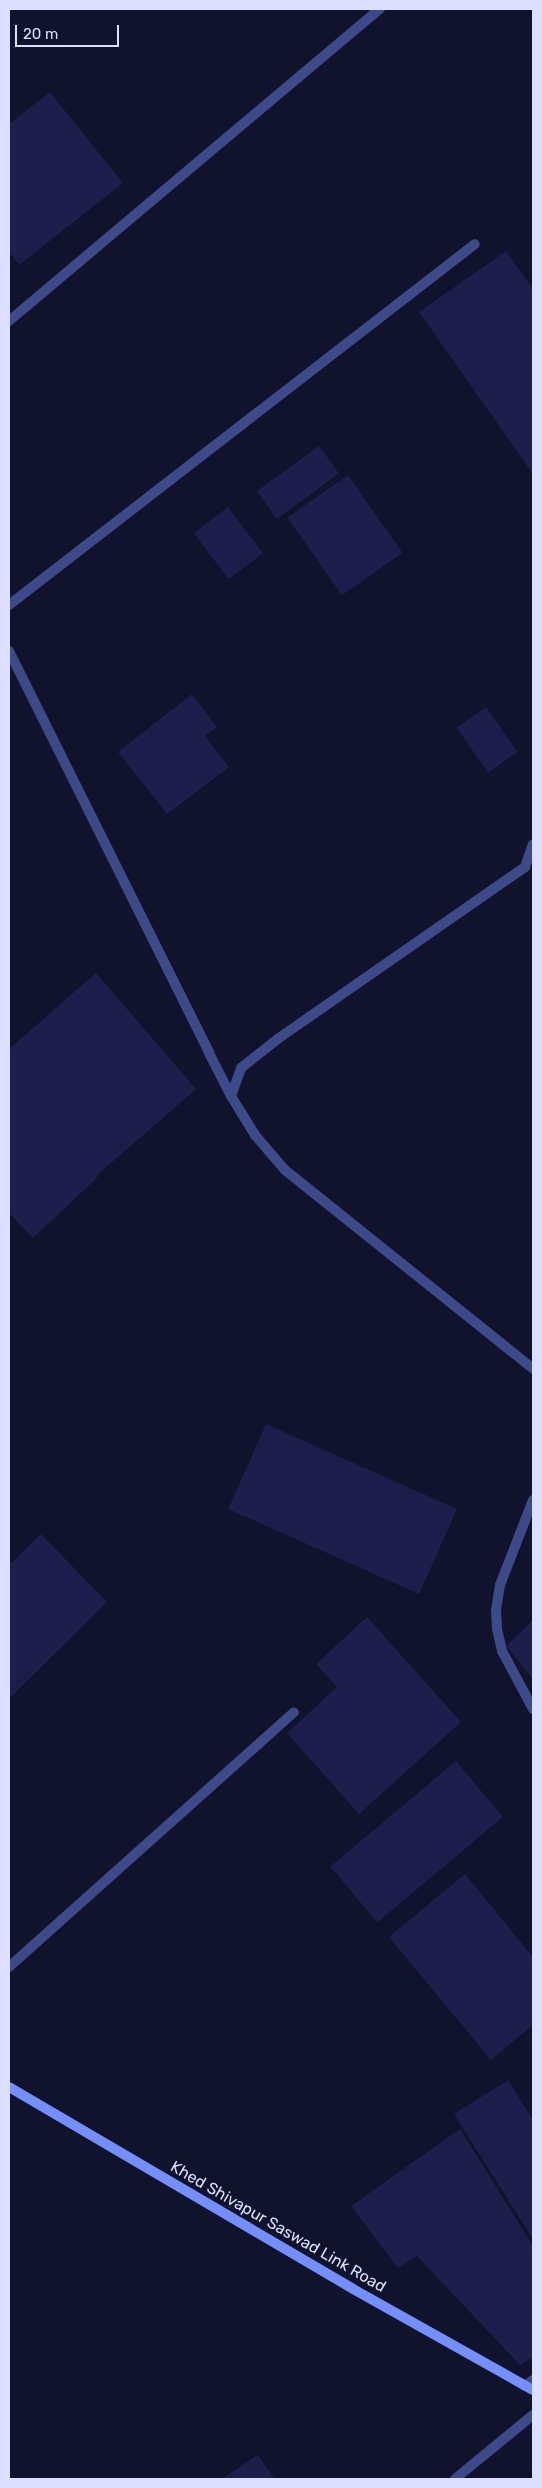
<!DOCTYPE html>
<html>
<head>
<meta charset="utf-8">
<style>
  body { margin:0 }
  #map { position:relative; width:542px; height:2488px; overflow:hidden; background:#11122b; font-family:Rubik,sans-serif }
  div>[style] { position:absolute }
  .building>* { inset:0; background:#1e1e4c; transform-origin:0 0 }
  .lane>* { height:10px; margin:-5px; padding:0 5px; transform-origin:5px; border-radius:5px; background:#3d4a8a }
  .secondary>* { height:10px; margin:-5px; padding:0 5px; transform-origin:5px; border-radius:5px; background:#748efe }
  span { translate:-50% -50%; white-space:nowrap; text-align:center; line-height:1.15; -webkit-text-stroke:4.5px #11122b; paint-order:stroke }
  .street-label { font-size:16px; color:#dcdfff }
  .frame { position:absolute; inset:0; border:10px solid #dcdfff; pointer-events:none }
  .scale { position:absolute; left:15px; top:25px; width:104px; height:22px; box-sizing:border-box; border:2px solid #dcdfff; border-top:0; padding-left:6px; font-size:15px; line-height:18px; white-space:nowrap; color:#dcdfff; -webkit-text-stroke:4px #11122b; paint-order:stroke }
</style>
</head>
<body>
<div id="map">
  <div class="building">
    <div style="clip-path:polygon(50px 92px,123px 183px,19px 265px,9px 252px,9px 124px)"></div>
    <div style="clip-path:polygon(506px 251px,533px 289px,533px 474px,419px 312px)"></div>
    <div style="left:319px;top:446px;width:34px;height:77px;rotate:54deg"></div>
    <div style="left:348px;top:475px;width:95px;height:74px;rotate:55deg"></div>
    <div style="left:228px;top:507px;width:58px;height:43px;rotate:53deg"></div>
    <div style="clip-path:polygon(192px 694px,217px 727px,205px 736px,229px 767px,167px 814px,118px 752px)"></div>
    <div style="left:486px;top:707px;width:55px;height:36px;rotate:55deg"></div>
    <div style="clip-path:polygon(96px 973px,196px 1089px,95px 1177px,99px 1176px,33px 1238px,9px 1213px,9px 1049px)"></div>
    <div style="left:266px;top:1424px;width:209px;height:93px;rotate:24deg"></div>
    <div style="clip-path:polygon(41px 1534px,107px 1602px,9px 1699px,9px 1565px)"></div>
    <div style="clip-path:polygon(367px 1617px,461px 1722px,359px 1814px,287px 1733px,337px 1687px,316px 1664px)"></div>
    <div style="clip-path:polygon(533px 1620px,533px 1679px,506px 1646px)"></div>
    <div style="left:456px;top:1761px;width:73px;height:164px;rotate:50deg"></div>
    <div style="clip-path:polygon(465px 1874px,533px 1957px,533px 2025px,491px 2060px,389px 1937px)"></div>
    <div style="clip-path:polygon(508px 2080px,533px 2120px,533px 2239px,454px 2114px)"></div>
    <div style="clip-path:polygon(460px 2129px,533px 2246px,533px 2357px,520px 2365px,417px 2256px,398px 2268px,351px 2206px)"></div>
    <div style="clip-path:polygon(258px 2455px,275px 2479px,222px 2479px)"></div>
  </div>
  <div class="lane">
    <div style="left:9px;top:321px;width:485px;rotate:-40.1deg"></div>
    <div style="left:9px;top:605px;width:589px;rotate:-37.76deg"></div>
    <div style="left:9px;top:651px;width:449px;rotate:63.5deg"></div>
    <div style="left:209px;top:1053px;width:48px;rotate:62.9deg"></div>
    <div style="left:231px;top:1096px;width:46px;rotate:58.4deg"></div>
    <div style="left:255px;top:1135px;width:46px;rotate:49.4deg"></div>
    <div style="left:285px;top:1170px;width:318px;rotate:38.7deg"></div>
    <div style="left:231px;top:1096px;width:30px;rotate:-70deg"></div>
    <div style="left:241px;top:1068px;width:48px;rotate:-38.3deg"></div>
    <div style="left:279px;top:1038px;width:300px;rotate:-34.8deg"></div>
    <div style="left:525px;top:867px;width:24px;rotate:-71deg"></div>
    <div style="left:533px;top:1500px;width:91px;rotate:111.2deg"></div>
    <div style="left:500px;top:1585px;width:25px;rotate:99deg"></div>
    <div style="left:496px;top:1610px;width:19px;rotate:87deg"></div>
    <div style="left:497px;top:1629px;width:23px;rotate:77deg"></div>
    <div style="left:502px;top:1651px;width:66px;rotate:61.9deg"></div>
    <div style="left:9px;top:1967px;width:382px;rotate:-41.8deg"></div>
    <div style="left:525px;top:2386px;width:10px;rotate:-37deg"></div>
    <div style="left:455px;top:2479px;width:101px;rotate:-39.4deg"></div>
  </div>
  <div class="secondary">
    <div style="left:9px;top:2087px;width:399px;rotate:30.4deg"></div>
    <div style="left:353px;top:2289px;width:206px;rotate:29.3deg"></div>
  </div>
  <div class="street-label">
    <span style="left:278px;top:2227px;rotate:30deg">Khed Shivapur Saswad Link Road</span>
  </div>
  <div class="frame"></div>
  <div class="scale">20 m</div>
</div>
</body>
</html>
